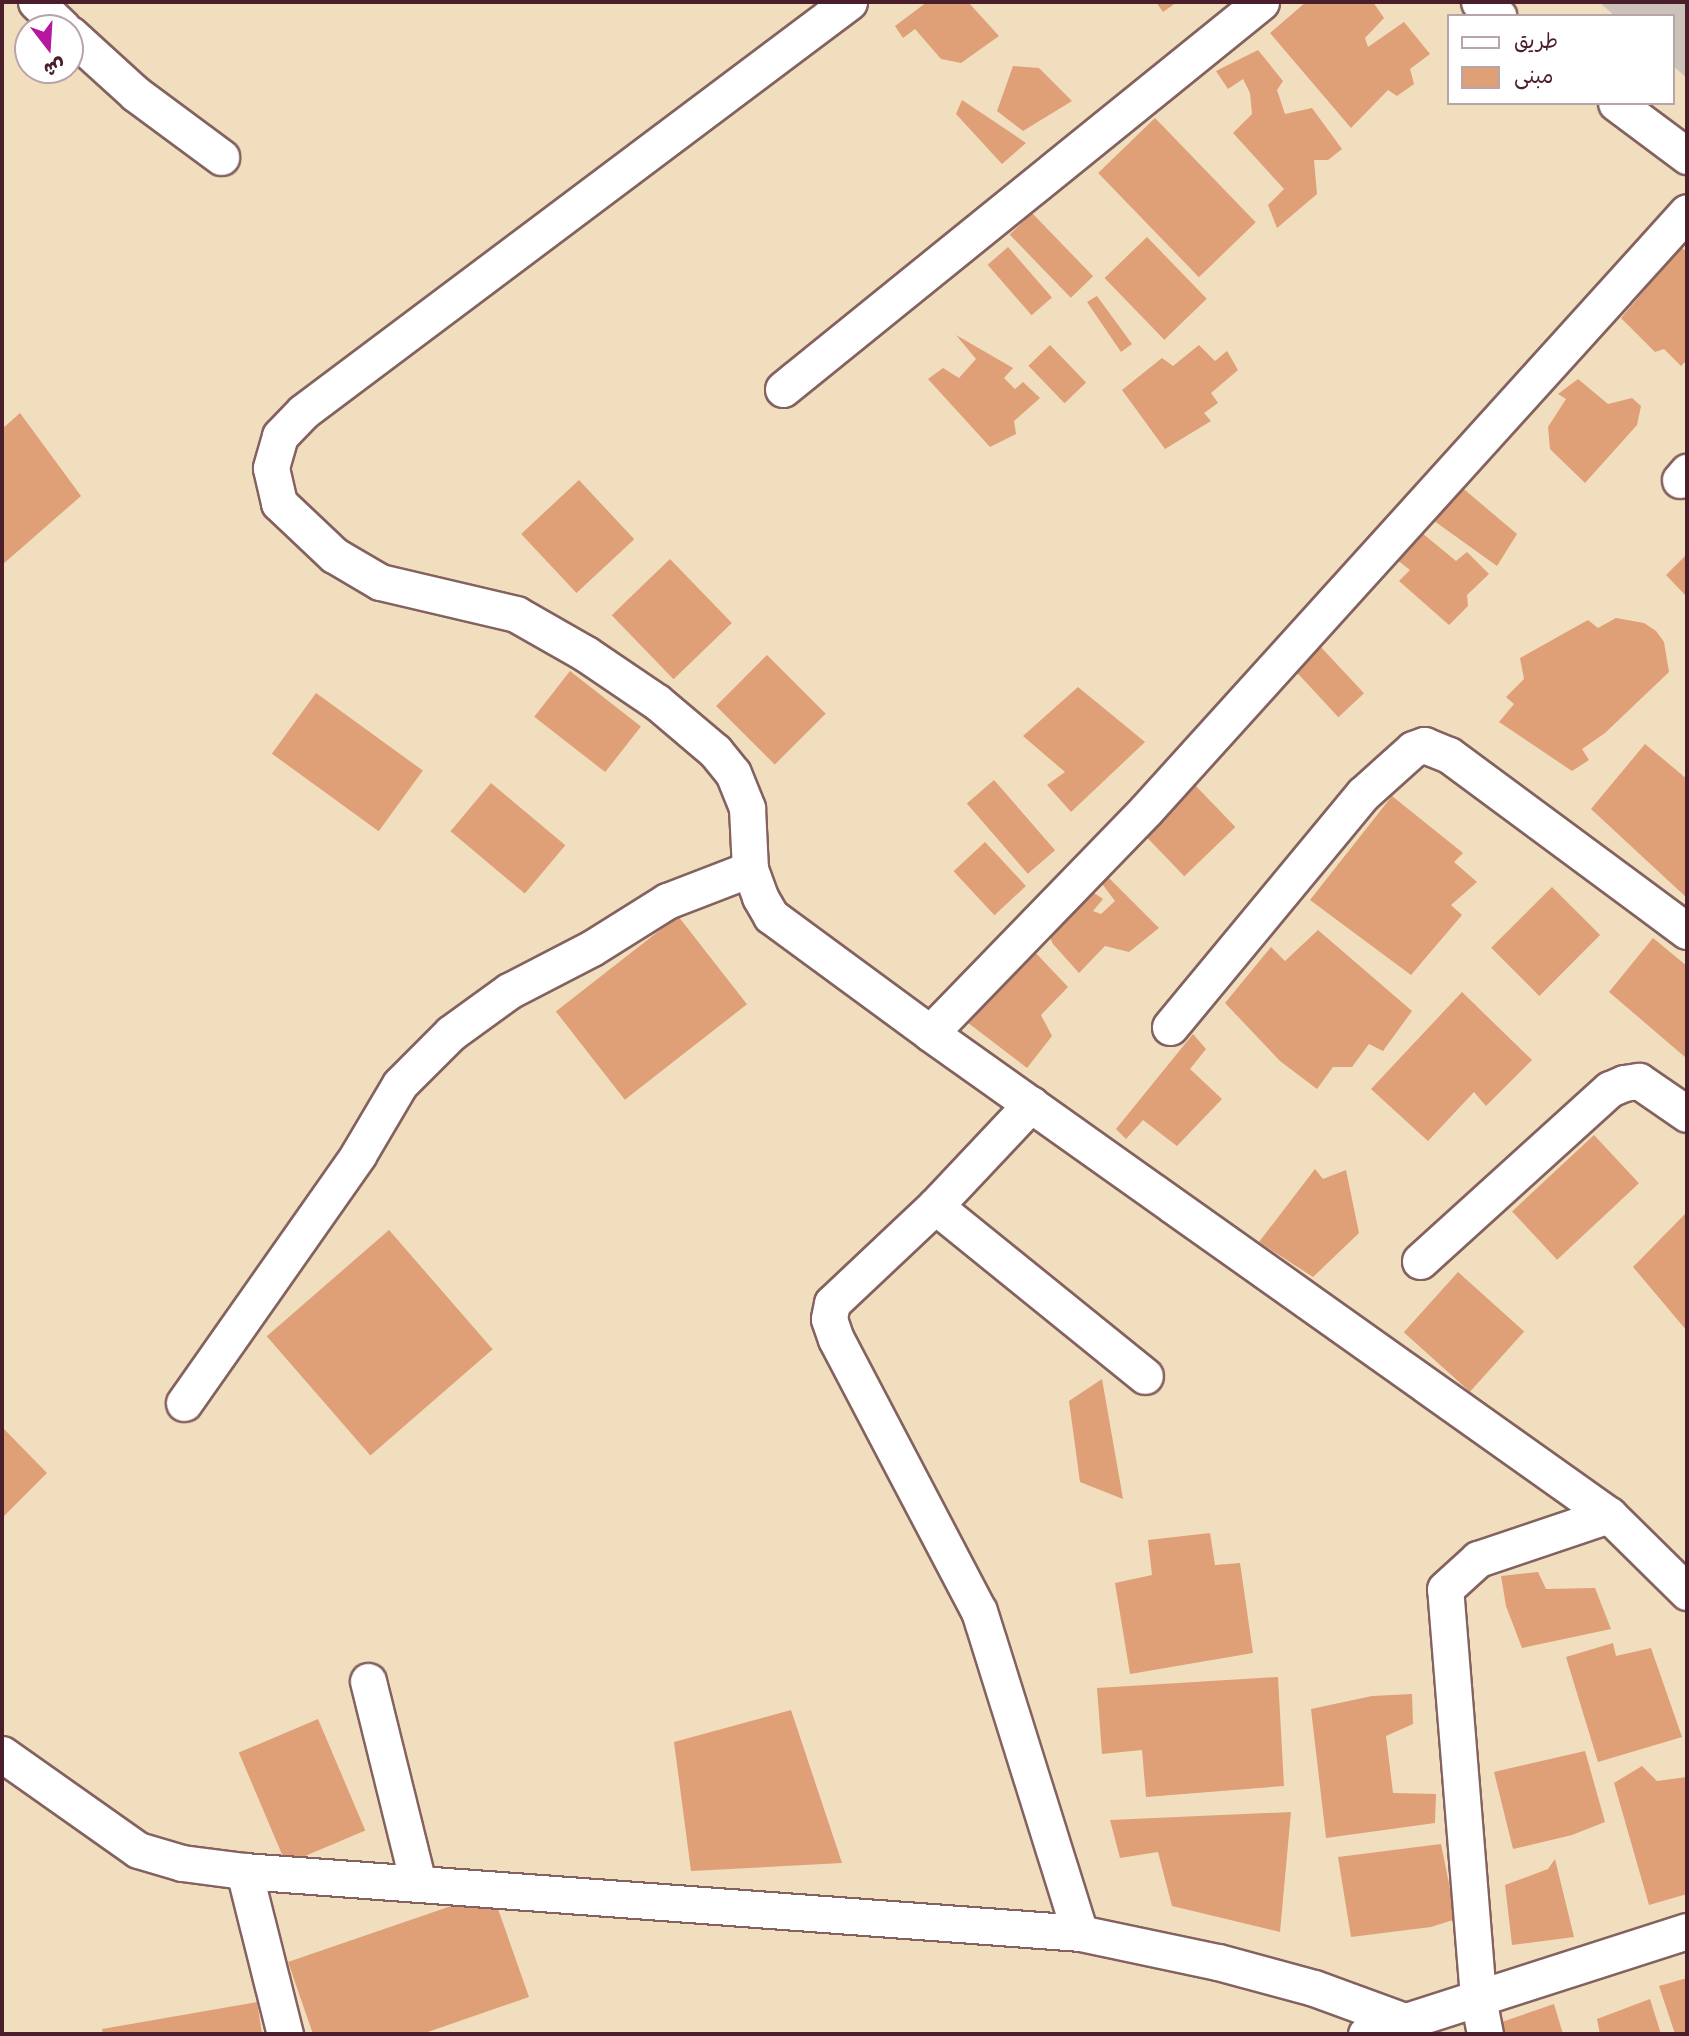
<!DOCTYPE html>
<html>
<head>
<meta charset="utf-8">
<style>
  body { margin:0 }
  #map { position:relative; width:1689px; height:2036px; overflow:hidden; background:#f1debf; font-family:"Comic Neue","Playpen Sans Arabic",sans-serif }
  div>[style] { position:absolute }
  .industrial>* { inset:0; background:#ccc2b9 }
  .building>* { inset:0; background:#df9f77; transform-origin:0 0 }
  .roads { filter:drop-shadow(2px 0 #84625f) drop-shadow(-2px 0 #84625f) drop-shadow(0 2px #84625f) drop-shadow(0 -2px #84625f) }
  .street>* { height:35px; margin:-17.5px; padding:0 17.5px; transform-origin:17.5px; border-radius:17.5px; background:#fff }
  span { translate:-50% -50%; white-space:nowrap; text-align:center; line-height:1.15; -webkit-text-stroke:6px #fff; paint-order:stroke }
  .frame { position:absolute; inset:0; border:4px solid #4a1f2b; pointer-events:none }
  .legend { position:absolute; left:1447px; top:14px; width:228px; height:91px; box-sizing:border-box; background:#fff; border:2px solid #b7a5aa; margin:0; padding:9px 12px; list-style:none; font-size:21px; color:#4a1f2b }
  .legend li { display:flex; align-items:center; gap:14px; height:35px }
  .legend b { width:35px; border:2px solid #b7a5aa }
  .north { position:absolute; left:14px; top:14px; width:70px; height:70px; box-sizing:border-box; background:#fff; border:2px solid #b7a5aa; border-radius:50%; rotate:163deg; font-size:19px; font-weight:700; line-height:28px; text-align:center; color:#4a1f2b }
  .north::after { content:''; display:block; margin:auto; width:24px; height:32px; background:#b5179e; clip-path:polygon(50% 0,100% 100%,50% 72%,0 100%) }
</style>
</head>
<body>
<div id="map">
  <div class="industrial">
    <div style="clip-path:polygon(1599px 2px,1687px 2px,1687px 78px,1673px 66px,1673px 16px,1615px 16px)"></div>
  </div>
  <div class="building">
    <div style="clip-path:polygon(927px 2px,968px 2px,999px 36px,961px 63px,941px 59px,915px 29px,903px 38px,895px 26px)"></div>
    <div style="clip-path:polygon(1156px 2px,1177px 2px,1163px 12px)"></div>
    <div style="clip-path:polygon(1306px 2px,1373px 2px,1384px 18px,1365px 38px,1368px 47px,1404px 22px,1430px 54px,1410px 69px,1414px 84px,1397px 96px,1388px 90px,1351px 128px,1270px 33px)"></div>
    <div style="clip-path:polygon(1258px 50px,1283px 81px,1277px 90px,1285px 114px,1312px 108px,1342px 149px,1328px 160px,1314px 160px,1317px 194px,1277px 228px,1268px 205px,1284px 189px,1233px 133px,1252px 114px,1250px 93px,1243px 79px,1228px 89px,1216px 71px)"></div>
    <div style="clip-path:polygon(1013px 66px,1039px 68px,1072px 101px,1023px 131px,997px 111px)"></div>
    <div style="clip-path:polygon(962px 100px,989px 118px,1026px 143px,1002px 164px,956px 114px)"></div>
    <div style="left:1155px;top:118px;width:145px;height:79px;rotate:46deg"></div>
    <div style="left:1032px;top:213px;width:88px;height:31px;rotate:46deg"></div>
    <div style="left:1147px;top:237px;width:86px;height:59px;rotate:46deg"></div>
    <div style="left:1008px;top:247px;width:67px;height:27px;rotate:49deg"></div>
    <div style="clip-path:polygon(1681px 247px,1687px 252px,1687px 360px,1681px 366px,1664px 349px,1655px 352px,1621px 318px)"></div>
    <div style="clip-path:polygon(1097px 296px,1132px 344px,1121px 352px,1087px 302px)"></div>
    <div style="clip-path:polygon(956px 335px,1013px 368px,1004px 378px,1015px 389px,1023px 382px,1040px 398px,1014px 421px,1016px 434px,990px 447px,928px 379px,943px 368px,959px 378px,976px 359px)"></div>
    <div style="left:1050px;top:345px;width:52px;height:30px;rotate:46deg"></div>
    <div style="clip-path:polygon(1199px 345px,1215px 361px,1227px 351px,1238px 370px,1211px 393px,1218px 403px,1204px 413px,1211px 421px,1165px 449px,1122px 390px,1162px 358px,1173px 366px)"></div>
    <div style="clip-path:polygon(1578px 379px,1608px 404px,1632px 398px,1641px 406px,1637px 425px,1585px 483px,1550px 449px,1548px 427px,1566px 399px,1558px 394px)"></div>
    <div style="clip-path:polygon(20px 413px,81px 496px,2px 565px,2px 429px)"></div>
    <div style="left:579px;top:480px;width:81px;height:79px;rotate:47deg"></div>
    <div style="clip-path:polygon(1459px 485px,1517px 534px,1497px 566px,1430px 518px)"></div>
    <div style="clip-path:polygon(1416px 528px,1456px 561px,1467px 552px,1489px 574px,1467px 595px,1468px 606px,1449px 625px,1399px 581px,1410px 570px,1396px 559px)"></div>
    <div style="clip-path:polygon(1687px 554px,1687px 597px,1666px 575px)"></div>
    <div style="left:670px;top:559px;width:89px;height:81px;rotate:46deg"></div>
    <div style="clip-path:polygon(1616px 618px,1644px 623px,1656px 631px,1664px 642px,1669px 672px,1605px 733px,1582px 749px,1589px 760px,1572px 771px,1499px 722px,1514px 704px,1506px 697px,1524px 679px,1520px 658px,1588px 620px,1598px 628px)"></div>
    <div style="left:1319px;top:645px;width:66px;height:35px;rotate:47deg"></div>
    <div style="left:767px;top:655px;width:83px;height:72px;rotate:45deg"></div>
    <div style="left:570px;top:671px;width:90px;height:58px;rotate:38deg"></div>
    <div style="clip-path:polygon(1078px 687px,1145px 742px,1071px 812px,1047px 785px,1065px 772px,1023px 736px)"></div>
    <div style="left:316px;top:693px;width:132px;height:75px;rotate:36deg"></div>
    <div style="clip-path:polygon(1645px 744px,1687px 779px,1687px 898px,1591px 809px)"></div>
    <div style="left:994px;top:780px;width:93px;height:36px;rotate:49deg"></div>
    <div style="left:491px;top:783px;width:97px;height:63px;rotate:40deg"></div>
    <div style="left:1193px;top:783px;width:61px;height:71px;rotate:46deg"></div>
    <div style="clip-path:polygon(1392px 796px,1463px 853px,1454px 862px,1477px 882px,1451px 905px,1462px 915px,1411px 975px,1310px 900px)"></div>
    <div style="left:985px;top:842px;width:60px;height:43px;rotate:47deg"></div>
    <div style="clip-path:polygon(1105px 874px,1159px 928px,1129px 952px,1105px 946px,1079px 973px,1053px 944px,1046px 929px,1084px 886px,1103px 899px,1093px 911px,1101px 914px,1115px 901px,1100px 881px)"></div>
    <div style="left:1552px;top:887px;width:68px;height:86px;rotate:45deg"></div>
    <div style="left:678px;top:916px;width:112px;height:155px;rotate:52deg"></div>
    <div style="clip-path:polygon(1318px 930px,1412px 1011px,1383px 1051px,1369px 1044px,1352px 1067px,1333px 1067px,1317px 1089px,1280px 1061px,1225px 1003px,1271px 947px,1285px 961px)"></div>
    <div style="clip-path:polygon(1653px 938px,1687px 966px,1685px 1057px,1609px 992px)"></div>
    <div style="clip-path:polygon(1032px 949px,1068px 987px,1041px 1015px,1052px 1036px,1027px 1068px,963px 1019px)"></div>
    <div style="clip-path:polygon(1462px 992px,1532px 1060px,1486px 1106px,1474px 1092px,1428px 1141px,1371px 1089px)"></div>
    <div style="clip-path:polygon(1193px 1034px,1206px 1049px,1190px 1069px,1222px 1099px,1177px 1146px,1143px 1120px,1126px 1139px,1116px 1129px)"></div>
    <div style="left:1594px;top:1135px;width:66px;height:112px;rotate:47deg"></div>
    <div style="clip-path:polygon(1315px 1169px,1323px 1179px,1346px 1170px,1359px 1233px,1313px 1277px,1259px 1242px)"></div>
    <div style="clip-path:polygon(1687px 1212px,1687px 1331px,1633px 1267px)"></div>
    <div style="left:389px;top:1230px;width:158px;height:162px;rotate:49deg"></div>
    <div style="left:1458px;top:1272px;width:89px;height:81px;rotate:42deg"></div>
    <div style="clip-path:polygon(1102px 1379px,1123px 1499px,1080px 1482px,1069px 1401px)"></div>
    <div style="clip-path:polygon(2px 1427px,47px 1473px,2px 1518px)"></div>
    <div style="clip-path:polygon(1210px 1533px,1215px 1565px,1240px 1563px,1253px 1653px,1130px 1674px,1115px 1583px,1152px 1575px,1148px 1540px)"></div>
    <div style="clip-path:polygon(1538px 1572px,1546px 1589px,1595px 1588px,1611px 1629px,1522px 1648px,1506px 1606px,1501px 1576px)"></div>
    <div style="clip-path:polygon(1613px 1643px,1616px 1656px,1651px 1648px,1682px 1737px,1598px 1762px,1566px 1657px)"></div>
    <div style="clip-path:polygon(1278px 1677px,1284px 1786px,1146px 1797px,1142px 1750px,1102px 1754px,1097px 1688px)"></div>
    <div style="clip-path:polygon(1412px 1694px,1413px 1724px,1386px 1736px,1393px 1793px,1436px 1794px,1435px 1823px,1326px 1838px,1311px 1709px,1372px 1696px)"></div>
    <div style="clip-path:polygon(791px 1710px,842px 1863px,691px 1871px,674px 1742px)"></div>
    <div style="left:318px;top:1719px;width:121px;height:86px;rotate:67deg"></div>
    <div style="clip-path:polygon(1585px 1751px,1605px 1822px,1572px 1835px,1513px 1849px,1494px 1772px)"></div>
    <div style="clip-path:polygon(1642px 1766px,1657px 1781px,1687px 1777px,1687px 1894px,1649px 1905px,1614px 1783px)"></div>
    <div style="clip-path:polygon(1291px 1812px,1280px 1932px,1172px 1906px,1158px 1852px,1120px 1858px,1110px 1820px)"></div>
    <div style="clip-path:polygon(1441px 1844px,1456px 1919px,1431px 1927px,1351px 1937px,1338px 1857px)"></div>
    <div style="clip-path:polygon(1555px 1859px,1574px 1937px,1512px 1945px,1505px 1885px,1548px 1869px)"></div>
    <div style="clip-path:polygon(492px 1892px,529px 1997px,422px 2034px,313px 2034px,288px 1962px)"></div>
    <div style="clip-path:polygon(1687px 1978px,1687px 2034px,1675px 2034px,1659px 1986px)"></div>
    <div style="clip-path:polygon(1650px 1999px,1661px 2034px,1600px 2034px,1597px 2019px)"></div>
    <div style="clip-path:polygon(257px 2002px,262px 2034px,103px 2034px,102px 2029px)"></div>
    <div style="clip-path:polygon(1554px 2004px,1563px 2034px,1496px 2034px,1493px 2025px)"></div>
  </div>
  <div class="roads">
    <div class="street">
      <div style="left:36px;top:2px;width:37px;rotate:44deg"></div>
      <div style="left:849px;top:2px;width:683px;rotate:143.1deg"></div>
      <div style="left:303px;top:412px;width:33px;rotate:134deg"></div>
      <div style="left:280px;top:436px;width:33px;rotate:106deg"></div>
      <div style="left:271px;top:468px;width:36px;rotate:77deg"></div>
      <div style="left:279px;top:503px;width:76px;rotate:43.4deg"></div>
      <div style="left:334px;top:555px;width:53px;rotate:30.4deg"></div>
      <div style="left:380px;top:582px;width:140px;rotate:13.2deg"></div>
      <div style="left:516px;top:614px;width:81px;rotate:29.7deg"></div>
      <div style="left:586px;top:654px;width:86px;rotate:34.1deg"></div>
      <div style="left:657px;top:702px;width:76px;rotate:40.2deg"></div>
      <div style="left:715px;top:751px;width:28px;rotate:51deg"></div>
      <div style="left:733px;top:773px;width:38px;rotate:68deg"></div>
      <div style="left:747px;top:808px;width:61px;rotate:87.2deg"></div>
      <div style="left:750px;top:869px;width:30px;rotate:70deg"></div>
      <div style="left:760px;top:897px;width:22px;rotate:60deg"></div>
      <div style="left:771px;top:916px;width:197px;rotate:36.3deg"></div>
      <div style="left:930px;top:1033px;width:833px;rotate:35.37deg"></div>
      <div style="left:1609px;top:1515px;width:110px;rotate:44.6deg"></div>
      <div style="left:1479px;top:2px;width:24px;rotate:36deg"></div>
      <div style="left:70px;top:34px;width:89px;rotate:42.3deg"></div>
      <div style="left:136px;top:94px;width:106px;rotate:36.5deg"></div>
      <div style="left:1616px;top:103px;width:89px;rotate:36.7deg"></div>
      <div style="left:783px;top:389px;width:615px;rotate:-38.99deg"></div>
      <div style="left:1680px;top:480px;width:11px;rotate:-49deg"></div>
      <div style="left:1170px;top:1027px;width:303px;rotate:-50.4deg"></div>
      <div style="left:1363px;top:794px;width:67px;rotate:-42deg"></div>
      <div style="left:1413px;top:749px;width:12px;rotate:-20deg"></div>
      <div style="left:1424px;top:745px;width:27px;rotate:22deg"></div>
      <div style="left:1449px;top:755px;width:296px;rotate:36.5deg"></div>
      <div style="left:930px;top:1033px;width:310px;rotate:-45.9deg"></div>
      <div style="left:1146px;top:810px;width:806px;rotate:-47.86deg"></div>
      <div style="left:1031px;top:1104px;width:140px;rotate:133.3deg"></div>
      <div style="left:935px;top:1206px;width:141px;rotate:136.7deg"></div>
      <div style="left:832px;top:1303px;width:16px;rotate:101deg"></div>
      <div style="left:829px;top:1319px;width:21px;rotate:71deg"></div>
      <div style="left:836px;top:1339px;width:307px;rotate:62.3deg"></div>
      <div style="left:979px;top:1611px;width:337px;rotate:72.6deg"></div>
      <div style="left:935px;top:1206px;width:270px;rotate:39deg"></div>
      <div style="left:1420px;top:1261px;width:256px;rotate:-42.2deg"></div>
      <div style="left:1610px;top:1089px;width:15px;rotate:-23deg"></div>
      <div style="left:1624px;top:1083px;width:15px;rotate:-8deg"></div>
      <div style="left:1639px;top:1081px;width:58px;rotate:34.5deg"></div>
      <div style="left:184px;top:1403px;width:303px;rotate:-54.9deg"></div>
      <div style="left:358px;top:1155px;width:82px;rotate:-59.4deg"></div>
      <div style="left:400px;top:1084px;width:72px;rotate:-45deg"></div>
      <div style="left:451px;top:1033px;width:72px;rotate:-35.9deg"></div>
      <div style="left:509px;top:991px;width:93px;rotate:-27.4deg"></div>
      <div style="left:592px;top:948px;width:89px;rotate:-32.1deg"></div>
      <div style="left:667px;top:901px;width:89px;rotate:-21.1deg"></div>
      <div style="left:368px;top:1681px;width:208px;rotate:76.1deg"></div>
      <div style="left:2px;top:1754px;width:166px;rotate:35.2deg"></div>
      <div style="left:138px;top:1850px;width:46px;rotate:16.5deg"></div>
      <div style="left:182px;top:1863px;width:63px;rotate:7.4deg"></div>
      <div style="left:244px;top:1871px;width:838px;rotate:4.24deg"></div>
      <div style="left:1080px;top:1933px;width:141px;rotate:11.9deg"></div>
      <div style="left:1218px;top:1962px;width:99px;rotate:15.2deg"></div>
      <div style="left:1314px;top:1988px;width:96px;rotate:20.1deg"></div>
      <div style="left:244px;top:1871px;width:168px;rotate:75.9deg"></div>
      <div style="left:1366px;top:2034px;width:337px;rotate:-17.8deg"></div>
      <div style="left:1485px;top:2034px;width:38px;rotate:-101deg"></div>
      <div style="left:1478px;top:1997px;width:409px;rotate:-94.6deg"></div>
      <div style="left:1445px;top:1589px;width:45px;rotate:-42.3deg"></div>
      <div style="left:1478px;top:1559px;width:138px;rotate:-18.6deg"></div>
    </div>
  </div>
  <div class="frame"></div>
  <ul class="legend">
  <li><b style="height:9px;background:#fff"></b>طريق</li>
  <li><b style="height:19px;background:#df9f77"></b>مبنى</li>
  </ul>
  <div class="north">ش</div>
</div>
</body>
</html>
